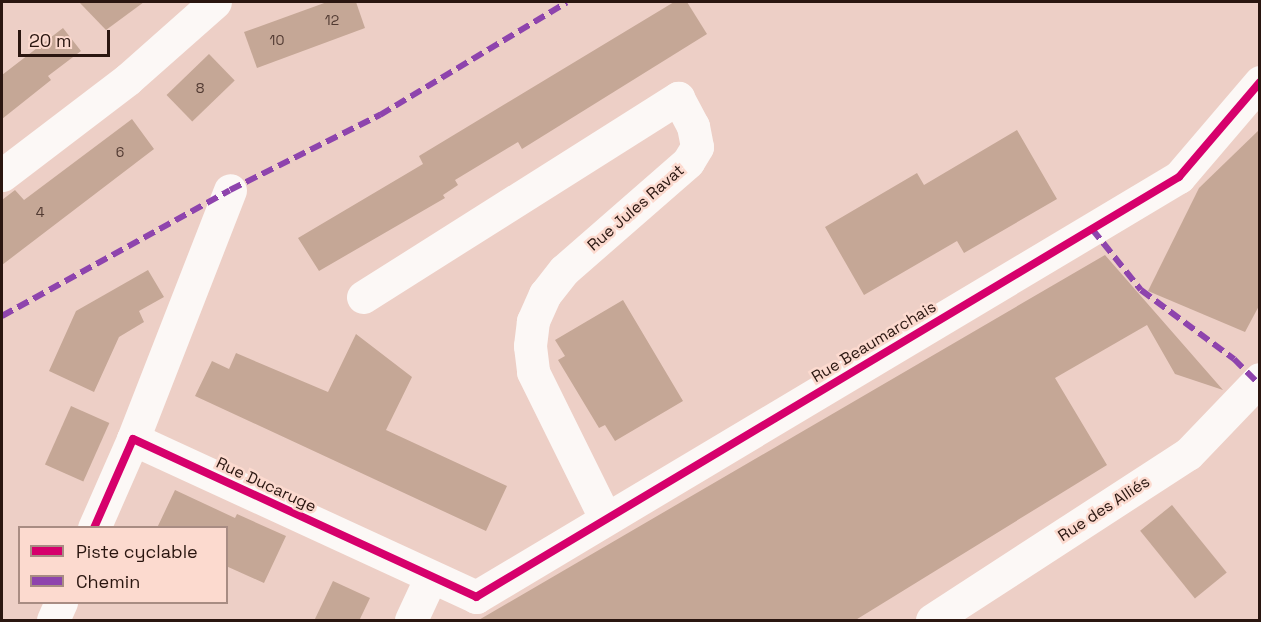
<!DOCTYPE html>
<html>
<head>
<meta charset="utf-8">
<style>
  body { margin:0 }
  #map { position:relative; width:1261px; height:622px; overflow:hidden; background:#edcfc6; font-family:"Space Grotesk",sans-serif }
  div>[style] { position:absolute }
  .building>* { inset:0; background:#c5a796; transform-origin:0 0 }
  .minor>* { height:33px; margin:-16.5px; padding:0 16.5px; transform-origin:16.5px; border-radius:16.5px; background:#fcf8f6 }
  .quiet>* { height:6px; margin-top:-3px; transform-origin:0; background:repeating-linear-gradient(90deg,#8e44ad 0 12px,transparent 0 18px) }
  .cycleway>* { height:8px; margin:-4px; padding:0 4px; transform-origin:4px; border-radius:4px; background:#d6006c }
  span { translate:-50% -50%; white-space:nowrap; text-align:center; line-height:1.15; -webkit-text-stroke:5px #fcdacf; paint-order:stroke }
  .number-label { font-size:14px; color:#513a32 }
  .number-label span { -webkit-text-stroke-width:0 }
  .street-label { font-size:16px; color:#2a1610 }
  .frame { position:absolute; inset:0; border:3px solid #2a1610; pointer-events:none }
  .legend { position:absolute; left:18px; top:526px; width:210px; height:78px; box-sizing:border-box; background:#fcdacf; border:2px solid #a88c83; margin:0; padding:8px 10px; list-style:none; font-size:18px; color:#2a1610 }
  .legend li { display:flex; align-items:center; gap:12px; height:30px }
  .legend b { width:30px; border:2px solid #a88c83 }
  .scale { position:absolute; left:18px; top:30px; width:92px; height:27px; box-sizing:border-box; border:3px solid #2a1610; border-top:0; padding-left:8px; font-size:18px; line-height:21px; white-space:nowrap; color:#2a1610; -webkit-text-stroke:4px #fcdacf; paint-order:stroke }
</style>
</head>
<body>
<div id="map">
  <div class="building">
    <div style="clip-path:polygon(79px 2px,144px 2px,106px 30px)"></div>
    <div style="clip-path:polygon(327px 2px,356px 2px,365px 28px,257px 68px,244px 32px)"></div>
    <div style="clip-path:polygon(674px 2px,687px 2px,707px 34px,522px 149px,518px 142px,455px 180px,458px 185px,443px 195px,445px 198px,319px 271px,298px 238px,423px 164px,419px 156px)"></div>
    <div style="clip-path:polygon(63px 28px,81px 51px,48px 76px,51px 80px,2px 119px,2px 75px)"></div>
    <div style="left:209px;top:54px;width:37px;height:59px;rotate:46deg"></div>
    <div style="clip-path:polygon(132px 119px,154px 149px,2px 265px,2px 200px,15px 190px,24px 200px)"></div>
    <div style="clip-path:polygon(1260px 129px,1260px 304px,1245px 332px,1148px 291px,1199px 188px)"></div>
    <div style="clip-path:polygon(1017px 130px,1057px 199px,964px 253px,957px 241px,864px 295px,825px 227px,917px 173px,924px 185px)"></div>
    <div style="clip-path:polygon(1105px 255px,1223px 390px,1175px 374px,1147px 325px,1055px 378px,1107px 465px,854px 621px,477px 621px)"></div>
    <div style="clip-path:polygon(148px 270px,164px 297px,139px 311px,144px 322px,119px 337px,94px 392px,49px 371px,76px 311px)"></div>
    <div style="clip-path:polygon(623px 300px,683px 401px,615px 441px,605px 425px,599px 428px,558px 360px,565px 356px,555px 340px)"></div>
    <div style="clip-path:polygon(356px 334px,412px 377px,386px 430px,507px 486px,486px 531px,195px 396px,212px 361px,229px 369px,236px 353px,328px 392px)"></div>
    <div style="left:71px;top:406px;width:42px;height:64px;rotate:24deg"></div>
    <div style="clip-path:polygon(175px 490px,235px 518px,237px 514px,286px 536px,264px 583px,226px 566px,226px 528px,157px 528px)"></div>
    <div style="left:1172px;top:505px;width:87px;height:41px;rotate:51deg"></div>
    <div style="clip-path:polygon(333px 581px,370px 598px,359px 621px,314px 621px)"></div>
  </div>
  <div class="minor">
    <div style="left:2px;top:175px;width:158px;rotate:-37.3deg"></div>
    <div style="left:128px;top:79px;width:116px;rotate:-41.5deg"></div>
    <div style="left:363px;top:297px;width:373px;rotate:-32.3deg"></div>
    <div style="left:678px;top:98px;width:32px;rotate:62deg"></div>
    <div style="left:693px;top:126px;width:21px;rotate:79deg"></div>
    <div style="left:697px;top:147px;width:17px;rotate:121deg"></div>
    <div style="left:688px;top:162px;width:164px;rotate:138.9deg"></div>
    <div style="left:564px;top:270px;width:31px;rotate:128deg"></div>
    <div style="left:545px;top:294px;width:30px;rotate:114deg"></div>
    <div style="left:533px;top:321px;width:25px;rotate:97deg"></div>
    <div style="left:530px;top:346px;width:26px;rotate:83deg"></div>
    <div style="left:533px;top:372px;width:163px;rotate:63.7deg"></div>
    <div style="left:133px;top:439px;width:267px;rotate:-68.7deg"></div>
    <div style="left:94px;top:528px;width:97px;rotate:-66.3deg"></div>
    <div style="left:133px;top:439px;width:378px;rotate:24.7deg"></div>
    <div style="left:476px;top:597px;width:819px;rotate:-30.86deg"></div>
    <div style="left:1179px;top:177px;width:125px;rotate:-49.5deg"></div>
    <div style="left:53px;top:620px;width:20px;rotate:-66deg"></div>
    <div style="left:411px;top:620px;width:47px;rotate:-65.1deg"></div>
    <div style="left:932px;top:620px;width:305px;rotate:-33deg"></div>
    <div style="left:1188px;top:454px;width:104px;rotate:-46.2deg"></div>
  </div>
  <div class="quiet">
    <div style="left:1092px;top:229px;width:78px;rotate:51.2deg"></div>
    <div style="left:1141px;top:290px;width:116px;rotate:36.6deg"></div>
    <div style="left:1234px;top:359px;width:33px;rotate:45deg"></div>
    <div style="left:2px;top:316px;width:260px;rotate:-28.9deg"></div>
    <div style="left:230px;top:190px;width:168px;rotate:-26.6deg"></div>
    <div style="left:380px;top:115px;width:218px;rotate:-31.1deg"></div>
  </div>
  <div class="cycleway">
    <div style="left:94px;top:528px;width:97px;rotate:-66.3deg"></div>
    <div style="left:133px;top:439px;width:378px;rotate:24.7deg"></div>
    <div style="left:476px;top:597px;width:819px;rotate:-30.86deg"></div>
    <div style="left:1179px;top:177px;width:125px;rotate:-49.5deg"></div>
  </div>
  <div class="number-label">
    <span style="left:332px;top:20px">12</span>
    <span style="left:277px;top:40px">10</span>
    <span style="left:200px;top:88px">8</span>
    <span style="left:120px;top:152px">6</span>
    <span style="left:40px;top:212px">4</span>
  </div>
  <div class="street-label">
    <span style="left:636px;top:208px;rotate:-41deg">Rue Jules Ravat</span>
    <span style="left:874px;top:342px;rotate:-31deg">Rue Beaumarchais</span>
    <span style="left:266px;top:485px;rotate:25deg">Rue Ducaruge</span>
    <span style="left:1104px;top:509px;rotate:-33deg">Rue des Alliés</span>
  </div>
  <div class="frame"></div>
  <ul class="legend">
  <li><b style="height:8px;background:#d6006c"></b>Piste cyclable</li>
  <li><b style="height:8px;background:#8e44ad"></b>Chemin</li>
  </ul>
  <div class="scale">20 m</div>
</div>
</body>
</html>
